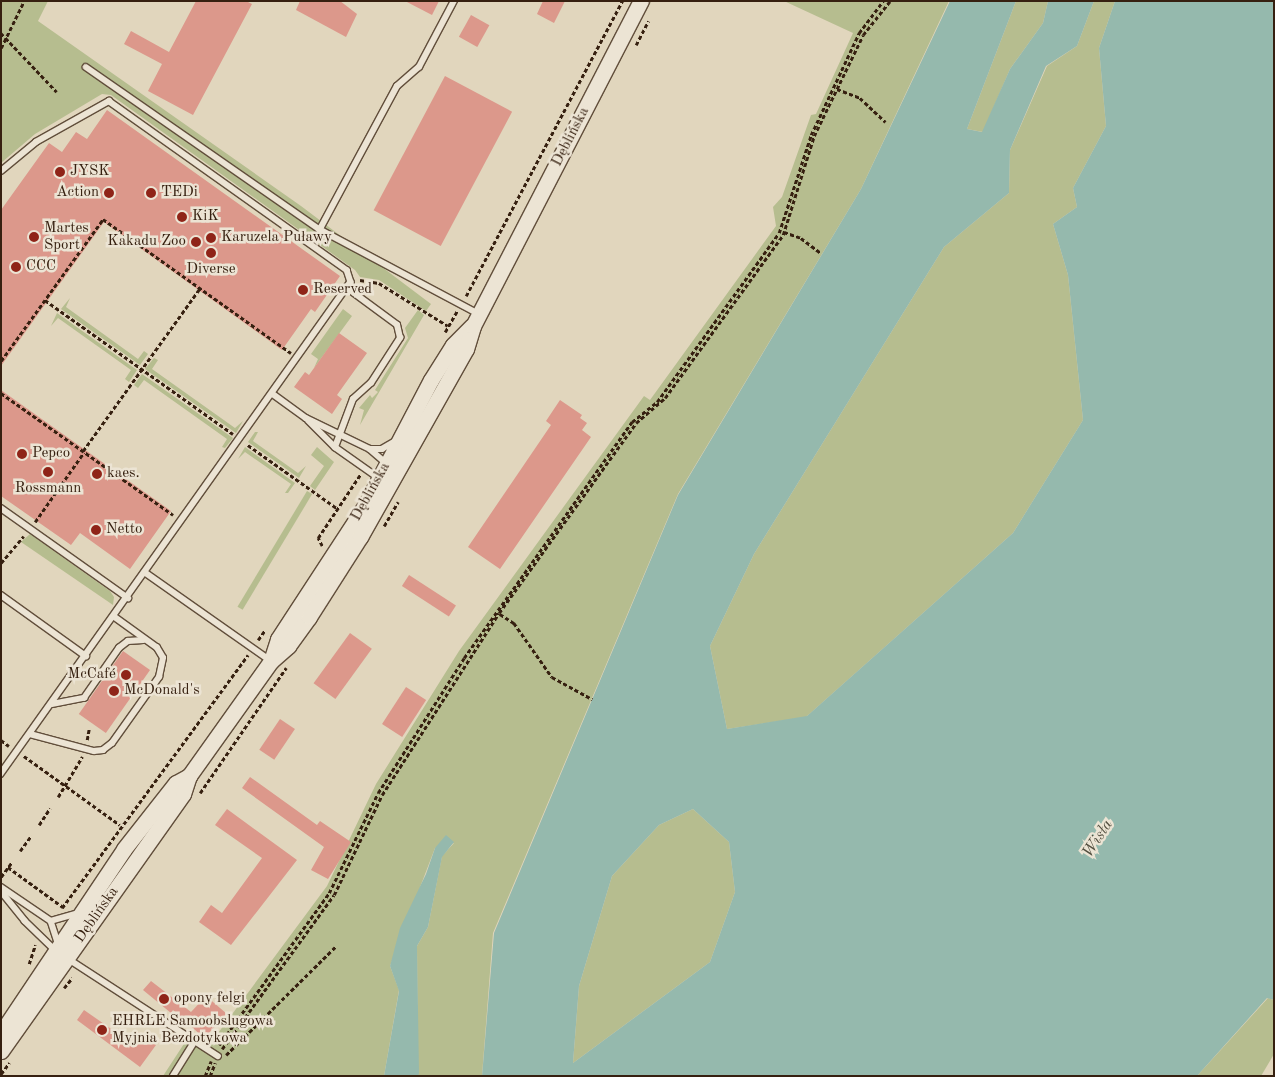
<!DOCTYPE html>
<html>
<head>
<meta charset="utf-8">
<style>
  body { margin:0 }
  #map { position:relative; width:1275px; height:1077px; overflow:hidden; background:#e1d6bd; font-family:"Old Standard TT",serif }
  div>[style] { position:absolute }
  .green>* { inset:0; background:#b6bd8f; transform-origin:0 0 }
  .water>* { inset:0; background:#95b9ad }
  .building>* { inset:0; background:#dc988b; transform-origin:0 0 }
  .path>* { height:2.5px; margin-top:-1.25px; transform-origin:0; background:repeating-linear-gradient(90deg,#362010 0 4px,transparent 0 6.5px) }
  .roads { filter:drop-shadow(1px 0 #614e3b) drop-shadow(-1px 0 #614e3b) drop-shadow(0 1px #614e3b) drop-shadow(0 -1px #614e3b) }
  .lane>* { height:5.5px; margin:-2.75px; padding:0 2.75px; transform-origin:2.75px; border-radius:2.75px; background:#ece4d4 }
  .secondary>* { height:15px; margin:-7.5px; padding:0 7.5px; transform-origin:7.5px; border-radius:7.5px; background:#ece4d4 }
  .dots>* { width:14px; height:14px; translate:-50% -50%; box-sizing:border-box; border:2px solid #ece4d4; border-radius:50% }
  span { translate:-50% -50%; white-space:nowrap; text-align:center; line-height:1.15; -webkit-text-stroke:5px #ece4d4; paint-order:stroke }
  .street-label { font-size:15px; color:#362010 }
  .poi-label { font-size:15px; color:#362010 }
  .left { translate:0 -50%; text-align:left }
  .right { translate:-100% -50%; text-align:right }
  .water-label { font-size:16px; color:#524e3f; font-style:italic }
  .frame { position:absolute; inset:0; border:2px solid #362010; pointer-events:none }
</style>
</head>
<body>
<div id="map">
  <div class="green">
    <div style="clip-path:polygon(1px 1px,48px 1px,38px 21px,301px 206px,431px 304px,426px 311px,379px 280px,360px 277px,355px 270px,111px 95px,102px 94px,35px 134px,1px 163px)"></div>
    <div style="clip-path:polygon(784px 1px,949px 1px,861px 189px,678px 494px,493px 933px,482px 1076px,418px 1076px,417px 946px,428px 927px,442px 856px,454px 843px,435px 848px,390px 966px,399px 990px,384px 1076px,163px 1076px,191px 1033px,210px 1044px,327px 886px,376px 784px,459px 651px,644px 396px,650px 400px,776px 226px,773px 207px,782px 197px,811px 115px,816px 114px,853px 33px)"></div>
    <div style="clip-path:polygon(1016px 1px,1048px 1px,1043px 23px,1010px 69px,983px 132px,967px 129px)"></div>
    <div style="clip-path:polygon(1094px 1px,1115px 1px,1099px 48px,1106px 126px,1073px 188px,1077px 207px,1053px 224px,1068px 275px,1083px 420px,1013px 533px,806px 717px,727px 729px,710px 646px,754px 554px,944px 247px,1009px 193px,1010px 150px,1047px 66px,1077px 46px)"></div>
    <div style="clip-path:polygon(70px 298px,66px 307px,138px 359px,144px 351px,148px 354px,140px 365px,61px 309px)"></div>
    <div style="clip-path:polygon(343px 309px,352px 316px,314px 368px,318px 359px,311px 354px)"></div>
    <div style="clip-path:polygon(418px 310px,424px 315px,360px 425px,364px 410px,359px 408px,370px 395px,372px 398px,378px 392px,375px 390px,408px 338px,405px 328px)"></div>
    <div style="clip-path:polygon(57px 313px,137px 370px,129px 382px,125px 379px,131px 370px,58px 318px,51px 326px)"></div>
    <div style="clip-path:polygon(154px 358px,158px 360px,152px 369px,235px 428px,243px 421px,236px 433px,145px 369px)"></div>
    <div style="clip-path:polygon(142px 374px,233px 438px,225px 448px,222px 447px,227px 439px,144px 380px,138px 388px,134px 385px)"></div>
    <div style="clip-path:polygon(255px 432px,258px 432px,253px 441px,298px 473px,306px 466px,299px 478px,248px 442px)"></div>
    <div style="clip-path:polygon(245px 447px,295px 483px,288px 493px,285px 493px,291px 484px,245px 452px,238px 459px)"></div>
    <div style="clip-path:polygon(317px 447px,334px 462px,315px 490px,310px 486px,324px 466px,311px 455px)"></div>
    <div style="left:307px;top:491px;width:6px;height:135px;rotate:31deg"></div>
    <div style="clip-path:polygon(30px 534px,110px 591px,114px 597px,113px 605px,21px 542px)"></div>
    <div style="clip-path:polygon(693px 809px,729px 842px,735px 892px,710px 962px,573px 1063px,579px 986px,612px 876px,659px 825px)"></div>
    <div style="clip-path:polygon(1268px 998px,1274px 1000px,1274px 1054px,1261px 1076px,1197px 1076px)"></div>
  </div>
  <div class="water">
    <div style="clip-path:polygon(evenodd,950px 1px,1016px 1px,967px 129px,982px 132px,1010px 69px,1043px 23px,1048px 1px,1094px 1px,1077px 46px,1046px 66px,1010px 150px,1009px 193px,944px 247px,754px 554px,710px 646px,727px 729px,807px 716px,1013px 533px,1083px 420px,1068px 275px,1053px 224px,1077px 207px,1073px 188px,1106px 126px,1099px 48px,1115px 1px,1274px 1px,1274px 1000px,1267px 998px,1197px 1076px,482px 1076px,494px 933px,678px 495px,861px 189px,950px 1px,693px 809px,729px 842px,735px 892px,710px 962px,573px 1063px,579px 986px,612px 876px,659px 825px,693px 809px)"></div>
    <div style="clip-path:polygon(446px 835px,454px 842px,442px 857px,428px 927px,417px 946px,419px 1073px,418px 1076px,384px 1076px,399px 991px,390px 966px,400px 928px,426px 874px,435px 848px)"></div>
  </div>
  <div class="building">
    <div style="clip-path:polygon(196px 1px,246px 1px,252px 4px,193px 115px,148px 91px,162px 64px,124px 44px,131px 31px,169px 52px)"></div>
    <div style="clip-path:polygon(300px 1px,340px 1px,357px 14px,346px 37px,296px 10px)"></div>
    <div style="clip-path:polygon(405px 1px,439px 1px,432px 15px)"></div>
    <div style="clip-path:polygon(543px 1px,565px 1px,554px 23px,537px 14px)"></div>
    <div style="left:471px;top:15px;width:21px;height:25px;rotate:29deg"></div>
    <div style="left:445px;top:76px;width:76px;height:152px;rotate:28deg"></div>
    <div style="clip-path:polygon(107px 110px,340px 276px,315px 312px,311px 309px,282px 350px,104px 222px,1px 366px,1px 210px,49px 143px,62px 152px,76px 132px,87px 139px)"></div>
    <div style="clip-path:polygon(339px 333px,367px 353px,337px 395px,342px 399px,332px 414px,294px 387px,305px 372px,309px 375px)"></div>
    <div style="clip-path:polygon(1px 390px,171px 511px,130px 569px,80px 533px,71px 545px,1px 496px)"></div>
    <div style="clip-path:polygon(560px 400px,582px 415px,580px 418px,587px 423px,582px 430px,591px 437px,500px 569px,468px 547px,551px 425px,546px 421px)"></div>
    <div style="left:409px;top:575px;width:56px;height:13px;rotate:33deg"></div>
    <div style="left:350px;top:633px;width:27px;height:62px;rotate:36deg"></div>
    <div style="left:123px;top:651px;width:33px;height:77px;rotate:35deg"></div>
    <div style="left:406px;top:687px;width:24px;height:44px;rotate:33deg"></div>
    <div style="left:280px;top:719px;width:18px;height:37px;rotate:34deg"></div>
    <div style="clip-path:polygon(250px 777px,317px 825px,320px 821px,351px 842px,328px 879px,311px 870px,324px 847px,242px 788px)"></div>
    <div style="clip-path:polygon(227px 809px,297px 860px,231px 945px,199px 922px,211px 905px,222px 913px,262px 858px,215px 825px)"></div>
    <div style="clip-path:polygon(151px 981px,191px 1012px,206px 996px,227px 1014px,204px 1038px,173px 1010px,171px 1013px,143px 990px)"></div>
    <div style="clip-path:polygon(84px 1010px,130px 1042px,137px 1031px,156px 1045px,140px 1067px,77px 1020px)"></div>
  </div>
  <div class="path">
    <div style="left:1px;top:33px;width:81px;rotate:46.5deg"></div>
    <div style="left:636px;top:45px;width:27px;rotate:-63deg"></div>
    <div style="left:1px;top:48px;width:52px;rotate:-63.9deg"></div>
    <div style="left:837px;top:89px;width:25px;rotate:21deg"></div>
    <div style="left:860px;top:98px;width:35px;rotate:43deg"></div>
    <div style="left:784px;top:232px;width:18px;rotate:19deg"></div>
    <div style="left:801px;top:238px;width:25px;rotate:37deg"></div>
    <div style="left:360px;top:280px;width:19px;rotate:9deg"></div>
    <div style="left:379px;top:283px;width:81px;rotate:31.9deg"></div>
    <div style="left:466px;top:296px;width:334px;rotate:-62.1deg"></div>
    <div style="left:45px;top:300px;width:231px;rotate:35.5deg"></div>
    <div style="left:445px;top:332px;width:24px;rotate:-60deg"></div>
    <div style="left:1px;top:361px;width:175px;rotate:-54.3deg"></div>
    <div style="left:103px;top:219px;width:231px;rotate:35.5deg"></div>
    <div style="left:1px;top:393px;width:211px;rotate:35.3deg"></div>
    <div style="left:248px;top:445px;width:110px;rotate:35.4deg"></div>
    <div style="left:83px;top:451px;width:201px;rotate:-54.3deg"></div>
    <div style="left:35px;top:522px;width:85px;rotate:-55deg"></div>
    <div style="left:384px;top:526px;width:28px;rotate:-60deg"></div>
    <div style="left:322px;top:546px;width:9px;rotate:-117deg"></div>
    <div style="left:318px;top:538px;width:76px;rotate:-56.3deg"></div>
    <div style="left:1px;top:563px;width:35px;rotate:-50deg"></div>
    <div style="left:500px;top:614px;width:17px;rotate:33deg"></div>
    <div style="left:514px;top:623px;width:66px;rotate:54.9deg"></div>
    <div style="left:552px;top:677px;width:46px;rotate:28.8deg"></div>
    <div style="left:258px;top:640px;width:12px;rotate:-55deg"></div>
    <div style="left:1px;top:740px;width:10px;rotate:37deg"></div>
    <div style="left:87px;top:740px;width:11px;rotate:-80deg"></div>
    <div style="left:24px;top:756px;width:118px;rotate:35.7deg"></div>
    <div style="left:200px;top:793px;width:152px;rotate:-55.5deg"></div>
    <div style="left:58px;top:797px;width:47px;rotate:-59deg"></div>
    <div style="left:39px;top:825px;width:20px;rotate:-57deg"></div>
    <div style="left:20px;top:851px;width:19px;rotate:-54deg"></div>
    <div style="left:8px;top:867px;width:68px;rotate:36deg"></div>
    <div style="left:1px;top:877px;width:19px;rotate:-54deg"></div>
    <div style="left:62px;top:908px;width:314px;rotate:-53.7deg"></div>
    <div style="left:29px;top:964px;width:20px;rotate:-72deg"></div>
    <div style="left:64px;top:988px;width:13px;rotate:-51deg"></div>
    <div style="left:219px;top:1045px;width:188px;rotate:-54.1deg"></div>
    <div style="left:329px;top:893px;width:111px;rotate:-63.9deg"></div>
    <div style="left:378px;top:793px;width:160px;rotate:-57.5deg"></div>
    <div style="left:464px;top:658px;width:290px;rotate:-54.6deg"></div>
    <div style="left:632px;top:422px;width:32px;rotate:-39deg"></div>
    <div style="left:657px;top:402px;width:208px;rotate:-54.2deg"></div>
    <div style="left:779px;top:233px;width:103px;rotate:-71.9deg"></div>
    <div style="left:811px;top:135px;width:113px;rotate:-64.8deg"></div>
    <div style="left:859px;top:33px;width:40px;rotate:-53deg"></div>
    <div style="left:222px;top:1049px;width:190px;rotate:-54deg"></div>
    <div style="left:334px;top:895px;width:111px;rotate:-64.4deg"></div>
    <div style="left:382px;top:795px;width:216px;rotate:-57.3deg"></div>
    <div style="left:499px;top:613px;width:234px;rotate:-54.2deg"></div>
    <div style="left:636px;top:423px;width:38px;rotate:-41deg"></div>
    <div style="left:665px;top:398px;width:201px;rotate:-54.1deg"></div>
    <div style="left:783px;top:235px;width:104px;rotate:-72.6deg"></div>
    <div style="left:814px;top:136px;width:112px;rotate:-64.1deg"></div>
    <div style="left:863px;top:35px;width:43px;rotate:-51.5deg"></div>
    <div style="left:226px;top:1055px;width:155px;rotate:-44.7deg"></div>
    <div style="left:1px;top:1074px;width:14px;rotate:-54deg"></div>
    <div style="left:205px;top:1076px;width:16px;rotate:-68deg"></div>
    <div style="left:210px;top:1076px;width:14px;rotate:-69deg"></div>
  </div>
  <div class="roads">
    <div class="lane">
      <div style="left:86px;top:67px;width:284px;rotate:34.8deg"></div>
      <div style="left:319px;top:229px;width:181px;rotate:28deg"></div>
      <div style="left:1px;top:171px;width:45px;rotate:-39.6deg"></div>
      <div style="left:36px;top:142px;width:84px;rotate:-29.3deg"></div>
      <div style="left:109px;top:101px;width:292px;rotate:35.4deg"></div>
      <div style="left:347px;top:270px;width:13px;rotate:72deg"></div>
      <div style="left:351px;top:282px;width:604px;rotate:125.43deg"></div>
      <div style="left:320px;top:229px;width:162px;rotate:-61.7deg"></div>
      <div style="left:397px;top:86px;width:29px;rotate:-41deg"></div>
      <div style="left:419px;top:67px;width:75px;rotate:-62.1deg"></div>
      <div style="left:273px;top:394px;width:41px;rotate:36deg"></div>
      <div style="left:306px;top:418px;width:71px;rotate:25.8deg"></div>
      <div style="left:370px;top:449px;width:12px"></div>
      <div style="left:382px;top:449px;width:14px;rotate:-30deg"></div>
      <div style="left:309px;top:421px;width:37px;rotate:45deg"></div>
      <div style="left:335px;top:447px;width:54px;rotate:35.2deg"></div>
      <div style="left:335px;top:447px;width:51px;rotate:-69.4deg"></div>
      <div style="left:353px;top:399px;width:24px;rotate:-42deg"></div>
      <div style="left:371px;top:383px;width:54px;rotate:-57.2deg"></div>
      <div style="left:400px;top:338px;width:13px;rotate:-103deg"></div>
      <div style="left:397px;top:325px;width:61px;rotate:-143.7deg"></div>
      <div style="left:370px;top:449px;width:21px;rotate:41deg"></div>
      <div style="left:1px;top:508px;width:156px;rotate:35.3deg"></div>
      <div style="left:146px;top:573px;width:153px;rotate:35.1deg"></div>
      <div style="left:1px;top:595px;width:105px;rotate:35.7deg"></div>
      <div style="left:52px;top:704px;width:33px;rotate:-11deg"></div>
      <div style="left:84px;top:698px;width:61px;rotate:-55deg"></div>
      <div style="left:119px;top:648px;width:11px;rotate:-38deg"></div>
      <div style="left:128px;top:641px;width:15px;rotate:-4deg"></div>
      <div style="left:30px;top:734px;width:66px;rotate:14.9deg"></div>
      <div style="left:94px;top:751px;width:9px;rotate:-6deg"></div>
      <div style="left:103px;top:750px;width:11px;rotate:-38deg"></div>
      <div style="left:112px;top:743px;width:81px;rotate:-54.5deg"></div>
      <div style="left:159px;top:677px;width:19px;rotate:-78deg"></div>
      <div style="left:163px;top:658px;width:12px;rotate:-121deg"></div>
      <div style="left:157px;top:648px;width:53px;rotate:-144.2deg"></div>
      <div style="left:1px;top:887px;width:60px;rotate:34.2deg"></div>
      <div style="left:51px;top:921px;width:25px;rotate:-16deg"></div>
      <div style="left:1px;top:891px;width:38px;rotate:51deg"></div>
      <div style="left:25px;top:921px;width:42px;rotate:44deg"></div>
      <div style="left:51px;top:921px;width:22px;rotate:72deg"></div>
      <div style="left:67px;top:958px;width:180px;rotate:33deg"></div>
      <div style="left:173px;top:1076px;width:39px;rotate:-58deg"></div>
    </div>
    <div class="secondary">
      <div style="left:271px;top:661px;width:23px;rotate:-72deg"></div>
      <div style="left:278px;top:639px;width:159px;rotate:-56.8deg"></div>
      <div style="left:365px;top:506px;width:142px;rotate:-62.4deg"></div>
      <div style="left:431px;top:380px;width:41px;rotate:-57.8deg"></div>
      <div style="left:453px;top:345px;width:27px;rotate:-45deg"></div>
      <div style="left:1px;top:1033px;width:221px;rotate:-56.2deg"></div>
      <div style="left:124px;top:849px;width:84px;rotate:-51.8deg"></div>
      <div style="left:176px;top:783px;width:15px;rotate:-28deg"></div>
      <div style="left:1px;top:1051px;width:315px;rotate:-54.7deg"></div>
      <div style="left:183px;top:794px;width:19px;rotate:-72deg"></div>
      <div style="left:189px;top:776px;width:141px;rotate:-54.5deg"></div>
      <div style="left:271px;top:661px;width:23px;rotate:-41deg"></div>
      <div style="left:288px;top:646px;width:36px;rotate:-54deg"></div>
      <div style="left:309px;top:617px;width:95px;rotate:-57.5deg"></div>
      <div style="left:360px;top:537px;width:216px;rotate:-60.6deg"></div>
      <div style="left:466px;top:349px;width:24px;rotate:-73deg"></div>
      <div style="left:473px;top:326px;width:366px;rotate:-62.7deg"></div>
    </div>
  </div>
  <div class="dots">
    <div style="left:60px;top:172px;background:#8f2418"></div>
    <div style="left:109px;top:193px;background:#8f2418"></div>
    <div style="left:151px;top:193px;background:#8f2418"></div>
    <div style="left:182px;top:217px;background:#8f2418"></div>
    <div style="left:34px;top:237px;background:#8f2418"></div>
    <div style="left:211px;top:238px;background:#8f2418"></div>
    <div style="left:196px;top:242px;background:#8f2418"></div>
    <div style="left:211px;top:253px;background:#8f2418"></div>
    <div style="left:16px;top:267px;background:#8f2418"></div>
    <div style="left:303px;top:290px;background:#8f2418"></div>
    <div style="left:22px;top:454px;background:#8f2418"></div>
    <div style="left:48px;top:472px;background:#8f2418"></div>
    <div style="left:97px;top:474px;background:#8f2418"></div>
    <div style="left:96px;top:530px;background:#8f2418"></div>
    <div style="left:126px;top:675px;background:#8f2418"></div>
    <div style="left:114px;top:691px;background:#8f2418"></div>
    <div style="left:164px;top:999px;background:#8f2418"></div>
    <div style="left:102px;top:1030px;background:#8f2418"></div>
  </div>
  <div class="street-label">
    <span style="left:571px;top:137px;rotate:-63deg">Dęblińska</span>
    <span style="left:371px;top:492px;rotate:-61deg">Dęblińska</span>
    <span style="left:97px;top:915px;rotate:-55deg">Dęblińska</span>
  </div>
  <div class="poi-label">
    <span class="left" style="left:70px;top:172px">JYSK</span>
    <span class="right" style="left:99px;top:193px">Action</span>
    <span class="left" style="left:161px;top:193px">TEDi</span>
    <span class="left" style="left:192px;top:217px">KiK</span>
    <span class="left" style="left:44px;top:237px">Martes<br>Sport</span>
    <span class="left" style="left:221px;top:238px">Karuzela Puławy</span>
    <span class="right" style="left:186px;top:242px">Kakadu Zoo</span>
    <span class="left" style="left:26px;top:267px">CCC</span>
    <span style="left:211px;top:270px">Diverse</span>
    <span class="left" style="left:313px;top:290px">Reserved</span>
    <span class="left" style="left:32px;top:454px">Pepco</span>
    <span class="left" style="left:107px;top:474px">kaes.</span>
    <span style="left:48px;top:489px">Rossmann</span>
    <span class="left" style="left:106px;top:530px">Netto</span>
    <span class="right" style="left:116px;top:675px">McCafé</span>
    <span class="left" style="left:124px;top:691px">McDonald's</span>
    <span class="left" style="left:174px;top:999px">opony felgi</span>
    <span class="left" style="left:112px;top:1030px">EHRLE Samoobslugowa<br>Myjnia Bezdotykowa</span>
  </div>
  <div class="water-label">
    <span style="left:1098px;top:839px;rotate:-57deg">Wisła</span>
  </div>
  <div class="frame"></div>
</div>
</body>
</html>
